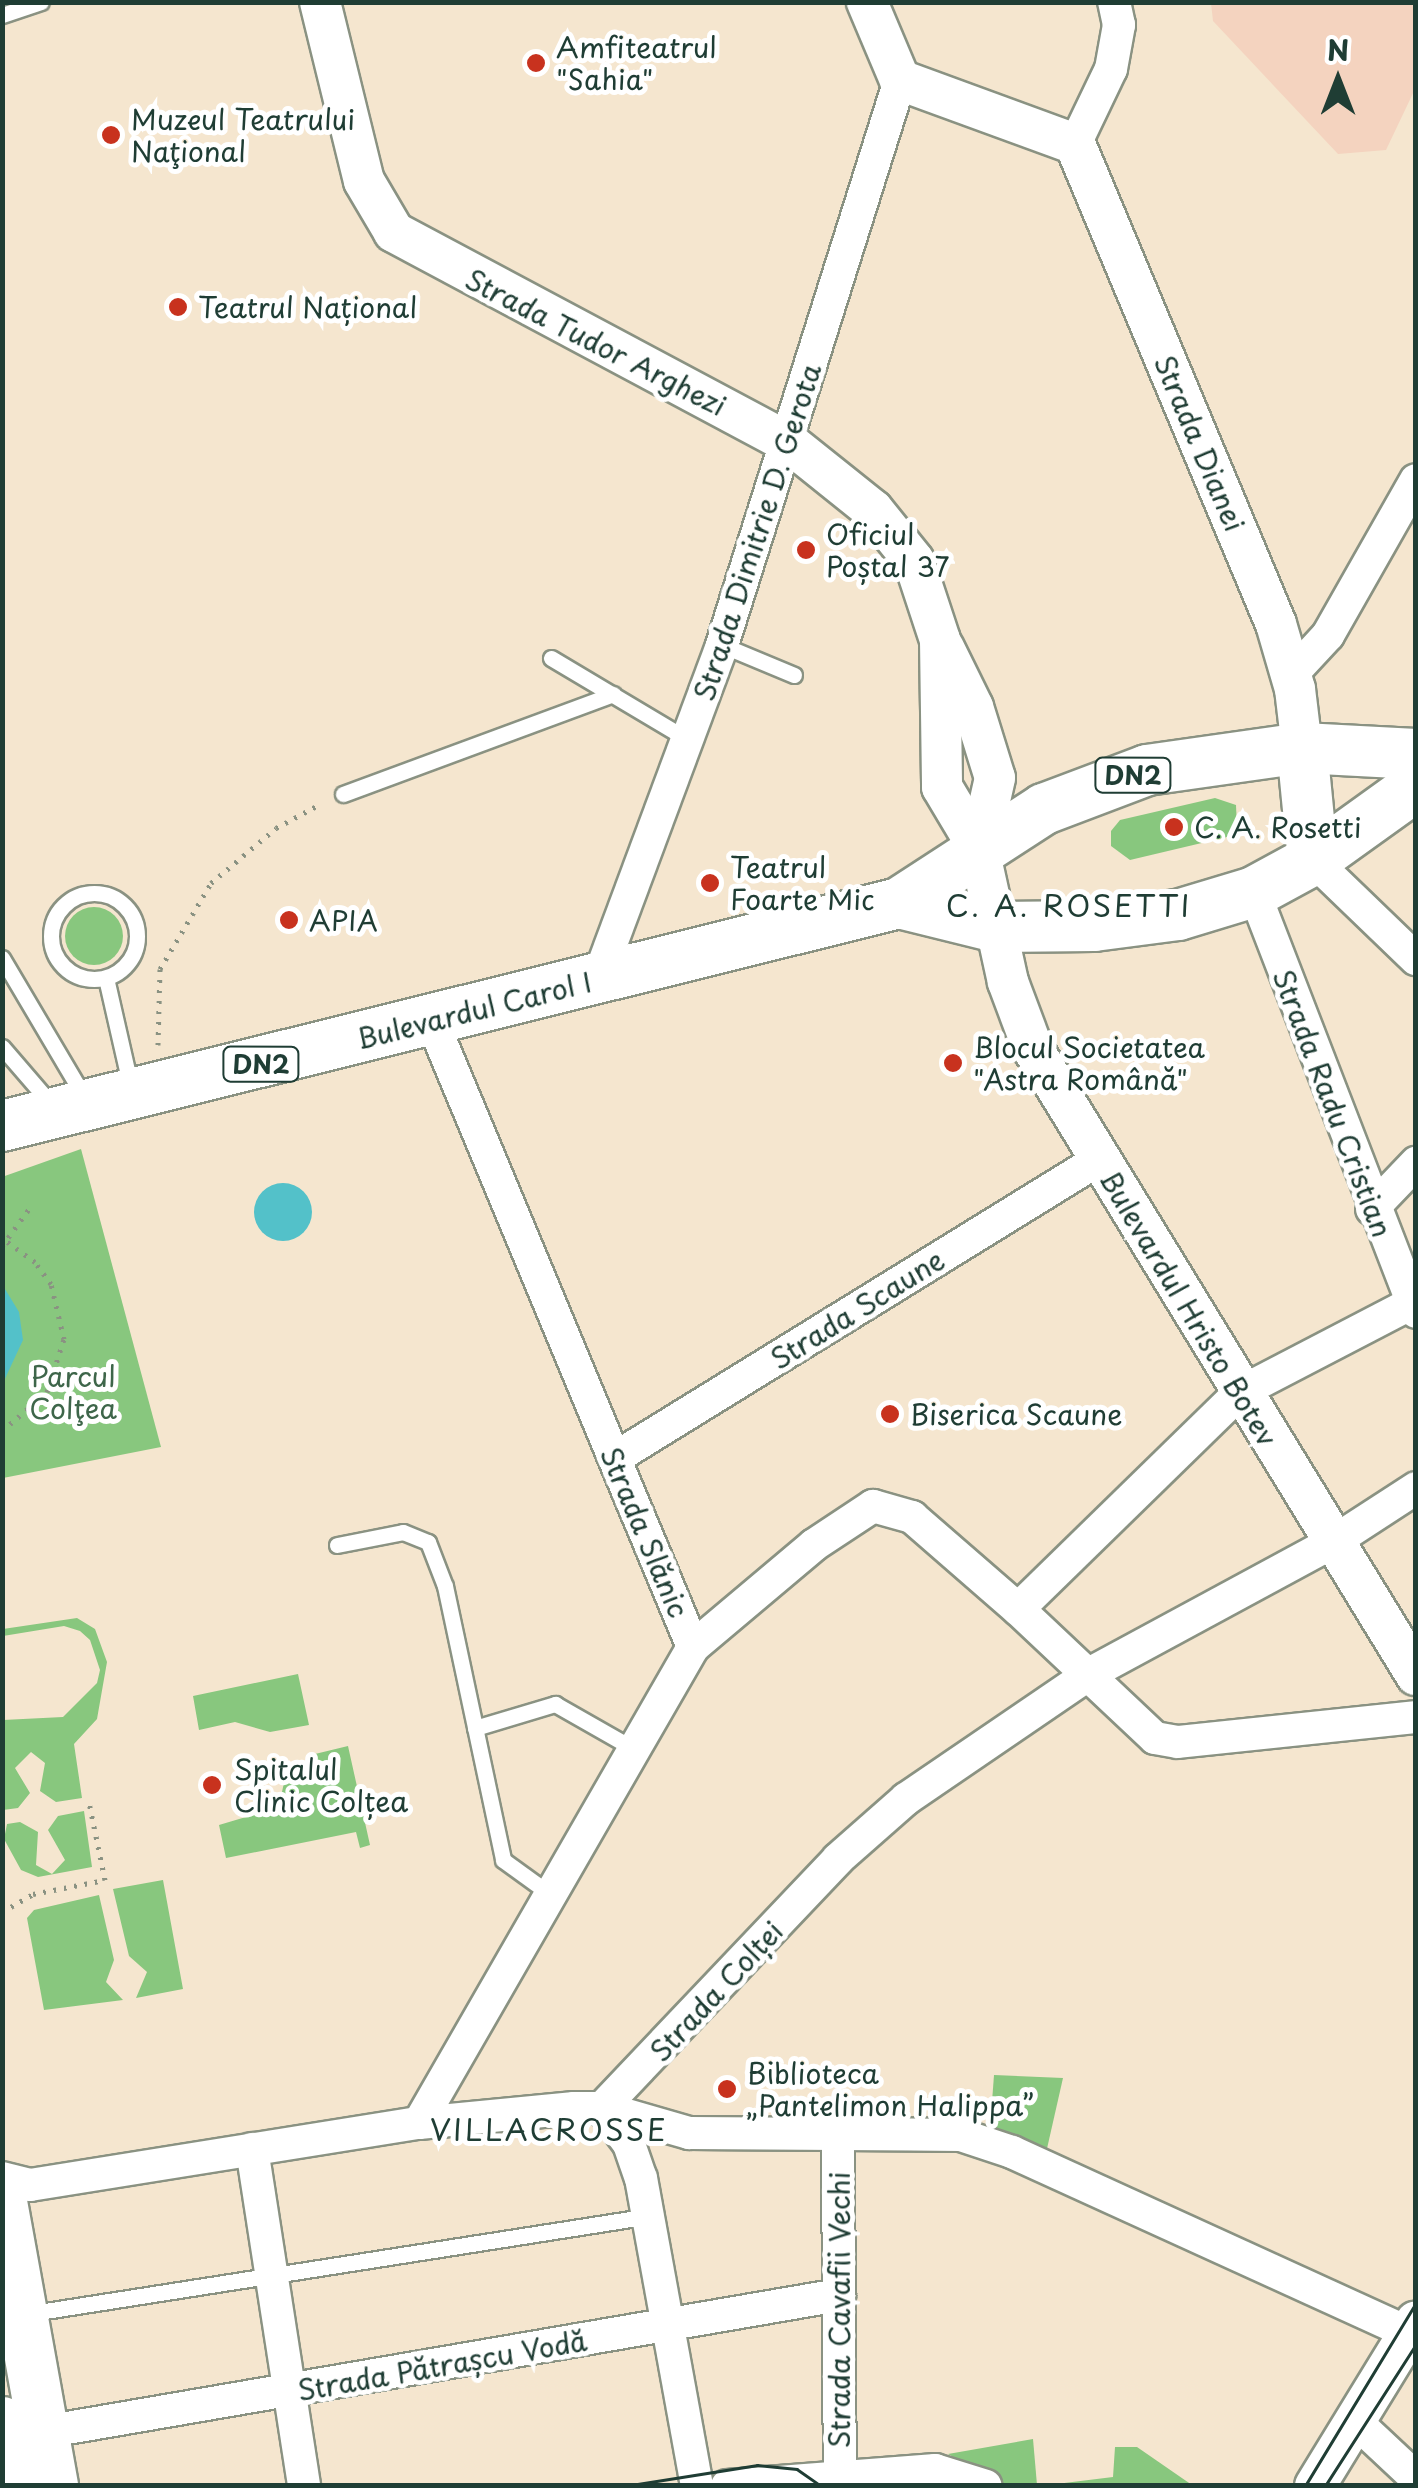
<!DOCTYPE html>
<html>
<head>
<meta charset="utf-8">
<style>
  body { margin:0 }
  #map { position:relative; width:1418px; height:2488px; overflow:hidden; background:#f5e6cf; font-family:"Playpen Sans",sans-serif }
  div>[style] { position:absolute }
  .built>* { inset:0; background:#f4d3bf }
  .green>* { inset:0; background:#88c77e }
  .round { border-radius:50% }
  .water>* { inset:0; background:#53c1c9 }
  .path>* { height:5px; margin-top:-2.5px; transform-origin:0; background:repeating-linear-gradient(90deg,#8a9282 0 2.5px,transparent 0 10.5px) }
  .roads { filter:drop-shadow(2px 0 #8a9282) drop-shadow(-2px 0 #8a9282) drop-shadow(0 2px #8a9282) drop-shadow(0 -2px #8a9282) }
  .service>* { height:15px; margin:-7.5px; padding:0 7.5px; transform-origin:7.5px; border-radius:7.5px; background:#fff }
  .service>.ring { margin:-7.5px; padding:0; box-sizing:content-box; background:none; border:15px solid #fff; border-radius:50% }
  .minor>* { height:32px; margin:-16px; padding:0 16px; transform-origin:16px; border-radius:16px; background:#fff }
  .tertiary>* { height:40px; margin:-20px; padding:0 20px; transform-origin:20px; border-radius:20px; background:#fff }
  .primary>* { height:50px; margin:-25px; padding:0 25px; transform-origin:25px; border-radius:25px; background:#fff }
  .tram>* { height:2.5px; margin:-1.25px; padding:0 1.25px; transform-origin:1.25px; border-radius:1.25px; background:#1f3d34 }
  .dots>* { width:28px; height:28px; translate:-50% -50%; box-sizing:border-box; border:5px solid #fff; border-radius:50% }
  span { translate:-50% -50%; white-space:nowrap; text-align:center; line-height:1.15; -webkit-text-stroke:10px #fff; paint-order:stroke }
  .shield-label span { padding:2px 8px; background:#fff; border:2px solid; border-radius:8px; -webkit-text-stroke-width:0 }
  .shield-label { font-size:25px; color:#1f3d34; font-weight:700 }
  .poi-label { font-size:28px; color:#1f3d34 }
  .left { translate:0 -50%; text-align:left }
  .street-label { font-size:28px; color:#1f3d34 }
  .park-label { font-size:28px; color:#3e664a }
  .neighbourhood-label { font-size:30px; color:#1f3d34; letter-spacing:2.5px }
  .frame { position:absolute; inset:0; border:5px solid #1f3d34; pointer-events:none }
  .north { position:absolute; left:1288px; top:30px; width:100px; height:100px; -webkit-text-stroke:8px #fff; paint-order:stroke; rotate:0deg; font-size:28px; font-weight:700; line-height:40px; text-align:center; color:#1f3d34 }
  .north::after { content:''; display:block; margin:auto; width:35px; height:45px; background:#1f3d34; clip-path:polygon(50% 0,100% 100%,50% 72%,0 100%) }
</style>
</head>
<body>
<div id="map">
  <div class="built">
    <div style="clip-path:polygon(1211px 3px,1415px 3px,1415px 89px,1386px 150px,1338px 154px,1213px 21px)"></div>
  </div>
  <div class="green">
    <div style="clip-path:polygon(1215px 798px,1236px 805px,1237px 828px,1227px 837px,1130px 860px,1111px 846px,1111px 831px,1120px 820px)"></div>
    <div class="round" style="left:65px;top:907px;width:58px;height:58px"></div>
    <div style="clip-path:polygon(81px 1149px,161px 1447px,3px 1478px,2px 1177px)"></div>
    <div style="clip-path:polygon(77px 1618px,95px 1629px,107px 1662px,97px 1719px,74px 1744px,82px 1798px,56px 1802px,40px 1791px,45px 1763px,31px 1752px,15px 1768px,30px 1793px,18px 1808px,3px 1810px,3px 1720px,63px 1717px,97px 1683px,100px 1670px,90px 1640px,80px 1631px,64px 1626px,3px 1636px,3px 1629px)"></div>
    <div style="clip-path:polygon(298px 1674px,309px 1725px,270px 1732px,235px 1722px,199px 1730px,193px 1696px)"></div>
    <div style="clip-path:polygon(348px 1746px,370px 1845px,360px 1848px,356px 1832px,226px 1858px,219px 1825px,263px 1812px,282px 1792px,286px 1773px,317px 1767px,315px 1754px)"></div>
    <div style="clip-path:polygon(84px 1811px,92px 1867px,38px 1877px,21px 1870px,4px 1839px,7px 1824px,20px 1822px,38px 1832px,36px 1865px,52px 1874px,65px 1860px,48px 1830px,58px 1816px)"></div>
    <div style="clip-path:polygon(163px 1880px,183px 1989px,136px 1998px,147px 1972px,129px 1956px,113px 1889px)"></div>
    <div style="clip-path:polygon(99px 1895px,114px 1960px,106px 1982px,123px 2000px,44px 2010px,27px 1918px,34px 1910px)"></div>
    <div style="clip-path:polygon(994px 2075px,1063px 2078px,1046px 2153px,990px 2129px)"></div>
    <div style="clip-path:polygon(1033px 2439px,1037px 2485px,1005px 2485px,948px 2454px)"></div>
    <div style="clip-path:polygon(1115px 2447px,1137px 2447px,1192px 2485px,1048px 2485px,1113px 2477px)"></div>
  </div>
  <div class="water">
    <div class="round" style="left:254px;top:1183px;width:58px;height:58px"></div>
    <div style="clip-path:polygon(5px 1289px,19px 1312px,23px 1340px,3px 1383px)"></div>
  </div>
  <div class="path">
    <div style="left:158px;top:1045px;width:76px;rotate:-88.5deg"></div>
    <div style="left:160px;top:969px;width:100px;rotate:-59.3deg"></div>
    <div style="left:211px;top:883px;width:85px;rotate:-40.2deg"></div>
    <div style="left:276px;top:828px;width:52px;rotate:-28.5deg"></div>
    <div style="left:2px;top:1246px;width:51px;rotate:-53.8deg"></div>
    <div style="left:2px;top:1431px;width:60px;rotate:-40.9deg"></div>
    <div style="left:47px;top:1392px;width:56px;rotate:-72.2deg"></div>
    <div style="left:64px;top:1339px;width:57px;rotate:-103.3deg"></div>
    <div style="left:51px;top:1284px;width:27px;rotate:-126deg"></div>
    <div style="left:35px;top:1262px;width:36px;rotate:-144deg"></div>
    <div style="left:2px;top:1912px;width:36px;rotate:-30deg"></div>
    <div style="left:33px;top:1894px;width:73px;rotate:-11deg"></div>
    <div style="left:105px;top:1880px;width:80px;rotate:-101.6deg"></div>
  </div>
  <div class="roads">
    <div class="service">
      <div style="left:2px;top:15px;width:41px;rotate:-18.4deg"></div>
      <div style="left:722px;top:645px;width:78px;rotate:22.6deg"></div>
      <div style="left:551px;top:658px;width:158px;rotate:30.8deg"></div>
      <div style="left:343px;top:794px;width:288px;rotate:-20.3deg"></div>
      <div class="ring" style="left:51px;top:893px;width:71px;height:71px"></div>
      <div style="left:2px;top:958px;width:165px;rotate:59.4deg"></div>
      <div style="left:106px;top:978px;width:113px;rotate:77.2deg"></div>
      <div style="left:2px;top:1047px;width:77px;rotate:49.2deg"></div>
      <div style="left:337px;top:1545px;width:67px;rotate:-11.1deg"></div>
      <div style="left:403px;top:1532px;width:27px;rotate:22deg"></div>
      <div style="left:428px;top:1542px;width:47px;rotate:68.9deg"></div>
      <div style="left:445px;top:1586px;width:280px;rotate:78deg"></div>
      <div style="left:503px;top:1860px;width:58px;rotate:35.9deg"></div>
      <div style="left:475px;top:1728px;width:84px;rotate:-16.7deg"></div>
      <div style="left:555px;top:1704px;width:91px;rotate:29.7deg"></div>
      <div style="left:26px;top:2314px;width:632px;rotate:-8.93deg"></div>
    </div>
    <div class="minor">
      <div style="left:1075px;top:144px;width:83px;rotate:-64.4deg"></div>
      <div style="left:1111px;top:69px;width:45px;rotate:-79.7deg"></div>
      <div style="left:1119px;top:25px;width:24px;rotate:-102deg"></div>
      <div style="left:1292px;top:674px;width:53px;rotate:-47.3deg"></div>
      <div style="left:1328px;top:635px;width:178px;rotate:-60.4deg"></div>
      <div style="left:1313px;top:860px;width:143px;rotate:43.9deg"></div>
      <div style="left:1254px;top:892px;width:450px;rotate:68.9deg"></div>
      <div style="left:598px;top:979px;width:356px;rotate:-69.6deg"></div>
      <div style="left:722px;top:645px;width:592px;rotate:-72.51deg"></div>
      <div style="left:1372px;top:1209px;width:64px;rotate:-46.3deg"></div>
      <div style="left:615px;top:1458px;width:568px;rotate:-31.67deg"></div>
      <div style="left:1018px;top:1609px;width:188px;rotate:43.3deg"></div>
      <div style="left:1155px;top:1738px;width:23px;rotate:10deg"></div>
      <div style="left:1178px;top:1742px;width:239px;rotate:-6deg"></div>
      <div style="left:693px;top:1647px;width:158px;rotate:-40.1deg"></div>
      <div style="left:814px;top:1545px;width:71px;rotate:-33.5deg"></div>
      <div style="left:873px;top:1506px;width:41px;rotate:15.8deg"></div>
      <div style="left:912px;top:1517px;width:140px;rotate:41deg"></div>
      <div style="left:1018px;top:1609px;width:309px;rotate:-44.3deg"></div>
      <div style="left:1239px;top:1393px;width:195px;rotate:-27.5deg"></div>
      <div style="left:602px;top:2108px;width:343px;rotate:-46.5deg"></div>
      <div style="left:838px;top:1859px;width:91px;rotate:-41.4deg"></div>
      <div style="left:906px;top:1799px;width:222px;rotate:-34.3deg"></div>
      <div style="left:1089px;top:1674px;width:277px;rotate:-28.4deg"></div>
      <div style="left:1333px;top:1542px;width:99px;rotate:-33deg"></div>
      <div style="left:602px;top:2108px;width:45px;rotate:53.1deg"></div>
      <div style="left:629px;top:2144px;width:36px;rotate:71deg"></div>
      <div style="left:641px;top:2178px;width:313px;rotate:79.7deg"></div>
      <div style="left:419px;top:2123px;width:549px;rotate:-60.07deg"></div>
      <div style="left:693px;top:1647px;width:678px;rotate:-112.63deg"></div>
      <div style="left:838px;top:2134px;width:352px;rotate:89.7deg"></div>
      <div style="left:252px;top:2149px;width:341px;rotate:81.2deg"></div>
      <div style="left:2px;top:2178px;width:29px;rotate:14deg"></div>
      <div style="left:30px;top:2185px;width:394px;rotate:-9.1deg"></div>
      <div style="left:419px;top:2123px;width:156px;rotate:-5.5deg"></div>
      <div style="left:574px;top:2108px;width:28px"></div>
      <div style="left:602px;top:2108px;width:91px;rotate:16deg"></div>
      <div style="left:689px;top:2133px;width:272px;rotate:0.4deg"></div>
      <div style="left:961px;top:2135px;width:54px;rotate:18.4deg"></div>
      <div style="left:1012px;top:2152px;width:436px;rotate:24.5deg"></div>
      <div style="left:1355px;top:2421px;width:83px;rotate:43.1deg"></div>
      <div style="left:44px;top:2432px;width:807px;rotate:-9.78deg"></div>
      <div style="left:727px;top:2486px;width:209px;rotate:-4.4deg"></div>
      <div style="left:935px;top:2470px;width:53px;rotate:17.4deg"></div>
    </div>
    <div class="tertiary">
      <div style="left:320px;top:2px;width:184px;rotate:76.2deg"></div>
      <div style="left:364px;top:181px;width:59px;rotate:59.5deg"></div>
      <div style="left:394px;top:232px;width:446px;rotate:28.1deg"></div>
      <div style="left:788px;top:442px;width:109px;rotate:38.7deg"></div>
      <div style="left:873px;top:510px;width:65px;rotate:51.2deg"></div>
      <div style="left:914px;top:561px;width:83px;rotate:71.8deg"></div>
      <div style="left:940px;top:640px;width:147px;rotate:89.2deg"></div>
      <div style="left:942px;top:787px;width:72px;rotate:59.2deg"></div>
      <div style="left:979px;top:849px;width:136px;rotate:77.7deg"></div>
      <div style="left:1008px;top:982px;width:72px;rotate:69.5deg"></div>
      <div style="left:1033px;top:1049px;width:734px;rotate:58.54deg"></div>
      <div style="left:867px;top:2px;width:85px;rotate:67.1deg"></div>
      <div style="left:900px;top:80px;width:186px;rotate:20.1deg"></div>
      <div style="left:1075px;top:144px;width:520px;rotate:67.28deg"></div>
      <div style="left:1276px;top:624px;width:68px;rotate:73.7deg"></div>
      <div style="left:1295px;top:689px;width:59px;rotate:83.2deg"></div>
      <div style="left:944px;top:648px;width:66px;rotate:63.8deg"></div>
      <div style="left:973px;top:707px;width:74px;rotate:72.8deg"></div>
      <div style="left:995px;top:778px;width:73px;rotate:102.7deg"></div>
      <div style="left:1315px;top:2486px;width:193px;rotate:-58.5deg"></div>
    </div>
    <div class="primary">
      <div style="left:1302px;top:748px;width:113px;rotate:84.4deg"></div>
      <div style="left:899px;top:903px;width:100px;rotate:13.9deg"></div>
      <div style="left:996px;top:927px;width:98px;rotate:-0.6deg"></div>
      <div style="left:1094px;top:926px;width:85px;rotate:-7.5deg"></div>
      <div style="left:1178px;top:915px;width:79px;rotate:-16.8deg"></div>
      <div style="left:1254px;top:892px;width:67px;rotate:-28.5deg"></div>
      <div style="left:1313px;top:860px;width:127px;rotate:-35.7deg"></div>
      <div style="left:2px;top:1126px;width:924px;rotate:-13.96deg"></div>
      <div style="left:899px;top:903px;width:173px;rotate:-33deg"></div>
      <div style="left:1044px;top:809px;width:110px;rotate:-20.7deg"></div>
      <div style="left:1147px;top:770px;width:157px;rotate:-8.1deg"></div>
      <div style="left:1302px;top:748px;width:114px;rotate:3deg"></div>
      <div style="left:2px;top:2202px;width:289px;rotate:79.8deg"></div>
      <div style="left:2px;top:2422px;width:65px;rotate:80.2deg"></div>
    </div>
  </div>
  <div class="tram">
    <div style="left:625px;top:2486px;width:134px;rotate:-9deg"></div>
    <div style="left:757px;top:2465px;width:40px;rotate:5.7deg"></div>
    <div style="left:797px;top:2469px;width:29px;rotate:35deg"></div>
    <div style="left:1305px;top:2486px;width:214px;rotate:-58.8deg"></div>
    <div style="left:1325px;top:2486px;width:169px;rotate:-57.3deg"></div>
  </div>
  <div class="dots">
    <div style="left:536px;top:63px;background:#c8321e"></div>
    <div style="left:111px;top:135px;background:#c8321e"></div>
    <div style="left:178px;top:307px;background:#c8321e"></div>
    <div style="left:806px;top:550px;background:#c8321e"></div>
    <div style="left:1174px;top:827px;background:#c8321e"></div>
    <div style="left:710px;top:883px;background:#c8321e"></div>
    <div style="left:289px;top:920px;background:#c8321e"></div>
    <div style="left:953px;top:1063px;background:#c8321e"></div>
    <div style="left:890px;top:1414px;background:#c8321e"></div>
    <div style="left:212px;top:1785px;background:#c8321e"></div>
    <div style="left:727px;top:2089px;background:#c8321e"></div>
  </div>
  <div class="shield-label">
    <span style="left:1133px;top:775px">DN2</span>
    <span style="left:261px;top:1064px">DN2</span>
  </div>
  <div class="poi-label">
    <span class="left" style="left:556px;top:63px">Amfiteatrul<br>"Sahia"</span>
    <span class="left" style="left:131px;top:135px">Muzeul Teatrului<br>Naţional</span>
    <span class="left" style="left:198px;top:307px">Teatrul Național</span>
    <span class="left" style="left:826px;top:550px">Oficiul<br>Poștal 37</span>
    <span class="left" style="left:1194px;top:827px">C. A. Rosetti</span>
    <span class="left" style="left:730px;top:883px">Teatrul<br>Foarte Mic</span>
    <span class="left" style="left:309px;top:920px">APIA</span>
    <span class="left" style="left:973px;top:1063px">Blocul Societatea<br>"Astra Română"</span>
    <span class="left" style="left:910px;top:1414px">Biserica Scaune</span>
    <span class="left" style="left:234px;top:1785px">Spitalul<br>Clinic Colțea</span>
    <span class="left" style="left:747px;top:2089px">Biblioteca<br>„Pantelimon Halippa”</span>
  </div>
  <div class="street-label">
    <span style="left:596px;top:342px;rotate:27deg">Strada Tudor Arghezi</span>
    <span style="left:1200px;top:443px;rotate:67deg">Strada Dianei</span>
    <span style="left:757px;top:532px;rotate:-72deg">Strada Dimitrie D. Gerota</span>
    <span style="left:474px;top:1010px;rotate:-14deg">Bulevardul Carol I</span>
    <span style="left:1333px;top:1103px;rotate:69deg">Strada Radu Cristian</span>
    <span style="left:1189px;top:1308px;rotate:59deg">Bulevardul Hristo Botev</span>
    <span style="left:857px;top:1309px;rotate:-32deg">Strada Scaune</span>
    <span style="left:645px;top:1532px;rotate:67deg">Strada Slănic</span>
    <span style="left:716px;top:1991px;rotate:-47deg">Strada Colței</span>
    <span style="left:839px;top:2310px;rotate:-90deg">Strada Cavafii Vechi</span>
    <span style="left:442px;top:2365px;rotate:-10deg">Strada Pătrașcu Vodă</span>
  </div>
  <div class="park-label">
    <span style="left:73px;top:1392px">Parcul<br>Colţea</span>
  </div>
  <div class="neighbourhood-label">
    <span style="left:1069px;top:905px">C. A. ROSETTI</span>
    <span style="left:549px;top:2129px">VILLACROSSE</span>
  </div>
  <div class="frame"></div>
  <div class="north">N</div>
</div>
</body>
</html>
